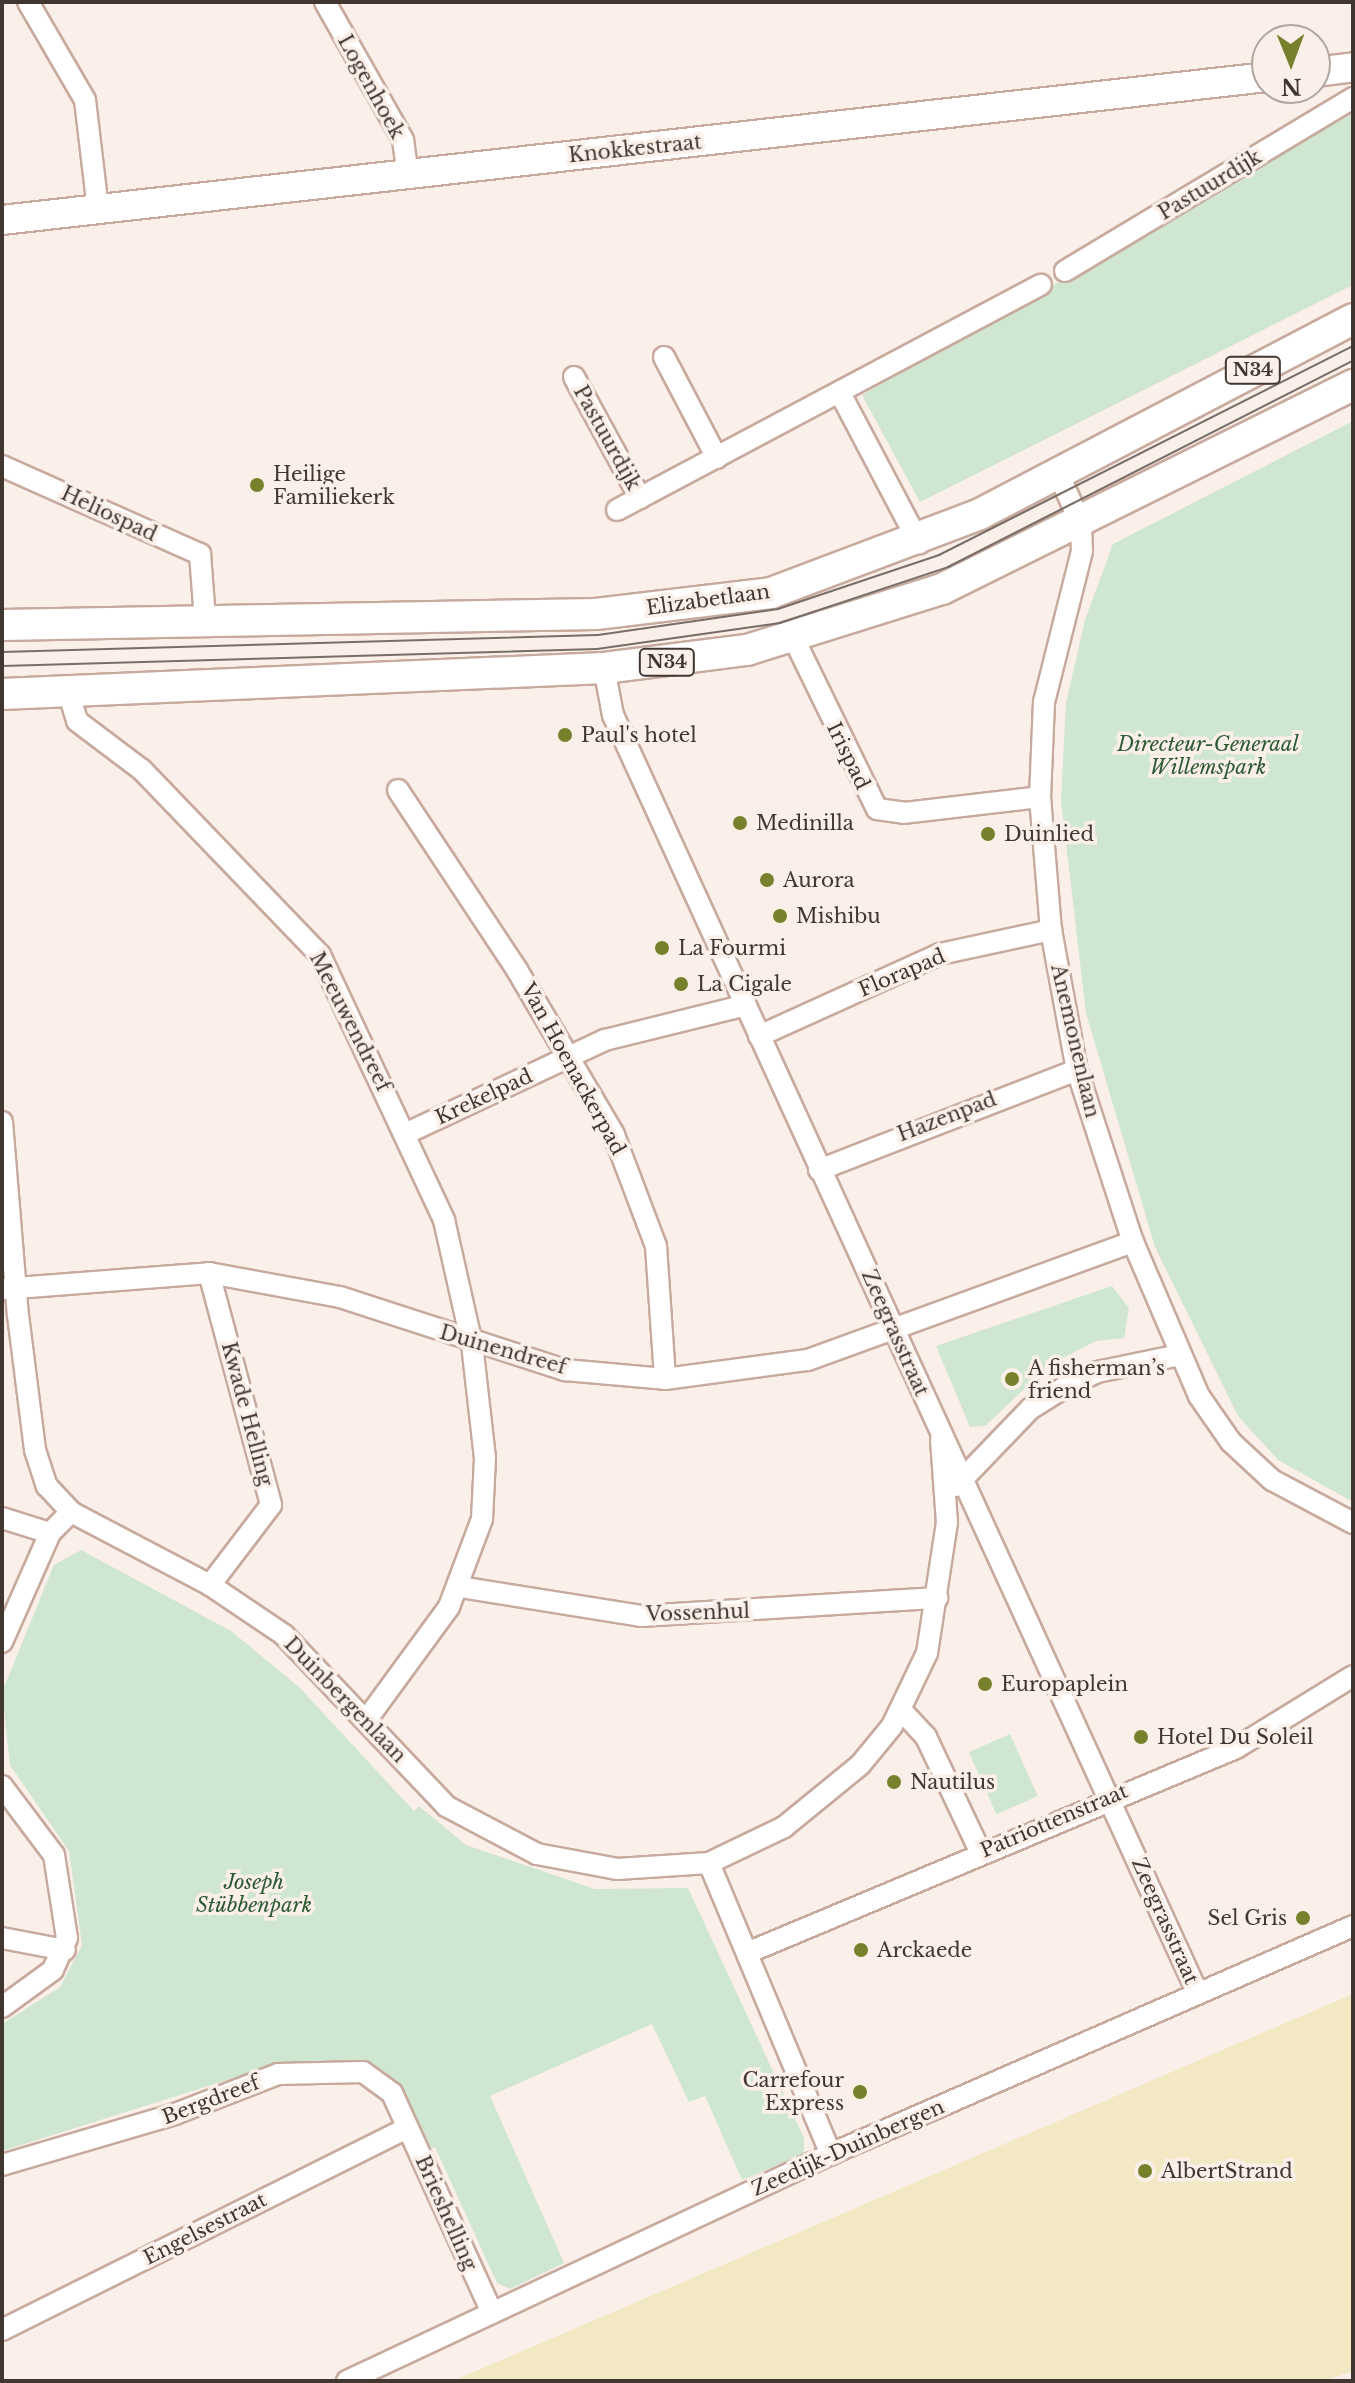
<!DOCTYPE html>
<html>
<head>
<meta charset="utf-8">
<style>
  body { margin:0 }
  #map { position:relative; width:1355px; height:2383px; overflow:hidden; background:#fbefe9; font-family:"Libre Baskerville",serif }
  div>[style] { position:absolute }
  .green>* { inset:0; background:#cfe6d1; transform-origin:0 0 }
  .sand>* { inset:0; background:#f2e8c3 }
  .roads { filter:drop-shadow(2px 0 #c7aa9d) drop-shadow(-2px 0 #c7aa9d) drop-shadow(0 2px #c7aa9d) drop-shadow(0 -2px #c7aa9d) }
  .street>* { height:20px; margin:-10px; padding:0 10px; transform-origin:10px; border-radius:10px; background:#fff }
  .secondary>* { height:28px; margin:-14px; padding:0 14px; transform-origin:14px; border-radius:14px; background:#fff }
  .primary>* { height:30px; margin:-15px; padding:0 15px; transform-origin:15px; border-radius:15px; background:#fff }
  .tram>* { height:2px; margin:-1px; padding:0 1px; transform-origin:1px; border-radius:1px; background:#786d67 }
  .dots>* { width:22px; height:22px; translate:-50% -50%; box-sizing:border-box; border:4px solid #fbefe9; border-radius:50% }
  span { translate:-50% -50%; white-space:nowrap; text-align:center; line-height:1.15; -webkit-text-stroke:7px #fbefe9; paint-order:stroke }
  .shield-label span { padding:2px 6px; background:#fbefe9; border:2px solid; border-radius:6px; -webkit-text-stroke-width:0 }
  .shield-label { font-size:18px; color:#413630; font-weight:700 }
  .street-label { font-size:20px; color:#413630 }
  .poi-label { font-size:20px; color:#413630 }
  .left { translate:0 -50%; text-align:left }
  .right { translate:-100% -50%; text-align:right }
  .park-label { font-size:20px; color:#2b5a33; font-style:italic }
  .frame { position:absolute; inset:0; border:4px solid #413630; pointer-events:none }
  .north { position:absolute; left:1251px; top:24px; width:80px; height:80px; box-sizing:border-box; background:#fbefe9; border:2px solid #b1a59f; border-radius:50%; rotate:179deg; font-size:22px; font-weight:700; line-height:32px; text-align:center; color:#413630 }
  .north::after { content:''; display:block; margin:auto; width:28px; height:36px; background:#77802c; clip-path:polygon(50% 0,100% 100%,50% 72%,0 100%) }
</style>
</head>
<body>
<div id="map">
  <div class="green">
    <div style="clip-path:polygon(1353px 113px,1353px 285px,920px 502px,862px 395px)"></div>
    <div style="clip-path:polygon(1353px 421px,1353px 1502px,1278px 1460px,1238px 1416px,1155px 1247px,1086px 1013px,1061px 801px,1066px 703px,1085px 620px,1113px 544px)"></div>
    <div style="clip-path:polygon(1112px 1286px,1129px 1308px,1124px 1338px,1096px 1341px,1051px 1364px,985px 1426px,970px 1427px,936px 1346px)"></div>
    <div style="clip-path:polygon(81px 1550px,231px 1631px,299px 1687px,414px 1811px,419px 1806px,466px 1845px,595px 1889px,688px 1888px,804px 2138px,804px 2154px,742px 2180px,705px 2096px,689px 2102px,652px 2024px,490px 2096px,564px 2263px,510px 2289px,497px 2283px,435px 2147px,426px 2151px,395px 2084px,365px 2063px,269px 2067px,2px 2151px,2px 2024px,60px 1987px,82px 1945px,69px 1851px,10px 1765px,2px 1692px,54px 1565px)"></div>
    <div style="left:1010px;top:1734px;width:68px;height:45px;rotate:66deg"></div>
  </div>
  <div class="sand">
    <div style="clip-path:polygon(1353px 1994px,1353px 2371px,1324px 2381px,453px 2381px)"></div>
  </div>
  <div class="roads">
    <div class="street">
      <div style="left:28px;top:2px;width:113px;rotate:59.8deg"></div>
      <div style="left:85px;top:100px;width:110px;rotate:83.2deg"></div>
      <div style="left:325px;top:2px;width:159px;rotate:60.5deg"></div>
      <div style="left:403px;top:140px;width:35px;rotate:82deg"></div>
      <div style="left:1065px;top:271px;width:336px;rotate:-31deg"></div>
      <div style="left:664px;top:357px;width:114px;rotate:62.3deg"></div>
      <div style="left:574px;top:377px;width:138px;rotate:61.4deg"></div>
      <div style="left:840px;top:393px;width:170px;rotate:62.2deg"></div>
      <div style="left:2px;top:466px;width:217px;rotate:24deg"></div>
      <div style="left:200px;top:554px;width:65px;rotate:85.6deg"></div>
      <div style="left:1058px;top:473px;width:56px;rotate:65.7deg"></div>
      <div style="left:1081px;top:524px;width:27px;rotate:88deg"></div>
      <div style="left:1082px;top:551px;width:156px;rotate:104.1deg"></div>
      <div style="left:1044px;top:702px;width:95px;rotate:92.4deg"></div>
      <div style="left:1040px;top:797px;width:133px;rotate:85.3deg"></div>
      <div style="left:1051px;top:930px;width:142px;rotate:79.5deg"></div>
      <div style="left:1077px;top:1070px;width:181px;rotate:72deg"></div>
      <div style="left:1133px;top:1242px;width:168px;rotate:66.8deg"></div>
      <div style="left:1199px;top:1396px;width:56px;rotate:55.2deg"></div>
      <div style="left:1231px;top:1442px;width:56px;rotate:42.8deg"></div>
      <div style="left:1272px;top:1480px;width:92px;rotate:28deg"></div>
      <div style="left:617px;top:510px;width:480px;rotate:-28deg"></div>
      <div style="left:794px;top:639px;width:189px;rotate:64deg"></div>
      <div style="left:877px;top:809px;width:27px;rotate:8deg"></div>
      <div style="left:904px;top:813px;width:137px;rotate:-6.7deg"></div>
      <div style="left:604px;top:668px;width:48px;rotate:79.2deg"></div>
      <div style="left:613px;top:715px;width:1406px;rotate:65.42deg"></div>
      <div style="left:68px;top:691px;width:31px;rotate:73deg"></div>
      <div style="left:77px;top:721px;width:81px;rotate:37deg"></div>
      <div style="left:142px;top:770px;width:257px;rotate:46.1deg"></div>
      <div style="left:320px;top:955px;width:293px;rotate:64.9deg"></div>
      <div style="left:444px;top:1220px;width:127px;rotate:77.3deg"></div>
      <div style="left:472px;top:1344px;width:115px;rotate:83.5deg"></div>
      <div style="left:485px;top:1458px;width:61px;rotate:92.8deg"></div>
      <div style="left:482px;top:1519px;width:94px;rotate:110.6deg"></div>
      <div style="left:449px;top:1607px;width:139px;rotate:126.2deg"></div>
      <div style="left:398px;top:790px;width:216px;rotate:56.5deg"></div>
      <div style="left:517px;top:970px;width:191px;rotate:59.5deg"></div>
      <div style="left:614px;top:1135px;width:119px;rotate:69.3deg"></div>
      <div style="left:656px;top:1246px;width:133px;rotate:86.1deg"></div>
      <div style="left:759px;top:1036px;width:199px;rotate:-24.4deg"></div>
      <div style="left:940px;top:954px;width:114px;rotate:-12.2deg"></div>
      <div style="left:2px;top:1122px;width:194px;rotate:85.3deg"></div>
      <div style="left:18px;top:1315px;width:136px;rotate:82.8deg"></div>
      <div style="left:35px;top:1450px;width:38px;rotate:72deg"></div>
      <div style="left:47px;top:1486px;width:35px;rotate:47deg"></div>
      <div style="left:71px;top:1512px;width:157px;rotate:27.7deg"></div>
      <div style="left:210px;top:1585px;width:89px;rotate:34deg"></div>
      <div style="left:284px;top:1635px;width:236px;rotate:46.5deg"></div>
      <div style="left:446px;top:1806px;width:103px;rotate:27.8deg"></div>
      <div style="left:537px;top:1854px;width:81px;rotate:10.6deg"></div>
      <div style="left:617px;top:1869px;width:92px;rotate:-3.7deg"></div>
      <div style="left:709px;top:1863px;width:83px;rotate:-25.6deg"></div>
      <div style="left:784px;top:1827px;width:98px;rotate:-39.2deg"></div>
      <div style="left:860px;top:1765px;width:50px;rotate:-50.6deg"></div>
      <div style="left:892px;top:1726px;width:81px;rotate:-64.4deg"></div>
      <div style="left:927px;top:1653px;width:132px;rotate:-81.3deg"></div>
      <div style="left:947px;top:1523px;width:84px;rotate:-94.1deg"></div>
      <div style="left:405px;top:1134px;width:221px;rotate:-25.2deg"></div>
      <div style="left:605px;top:1040px;width:145px;rotate:-13.9deg"></div>
      <div style="left:819px;top:1170px;width:277px;rotate:-21.2deg"></div>
      <div style="left:209px;top:1273px;width:240px;rotate:75deg"></div>
      <div style="left:271px;top:1505px;width:101px;rotate:127.3deg"></div>
      <div style="left:3px;top:1289px;width:207px;rotate:-4.4deg"></div>
      <div style="left:209px;top:1273px;width:133px;rotate:10.4deg"></div>
      <div style="left:340px;top:1297px;width:237px;rotate:18deg"></div>
      <div style="left:565px;top:1370px;width:100px;rotate:5.1deg"></div>
      <div style="left:665px;top:1379px;width:144px;rotate:-7.6deg"></div>
      <div style="left:808px;top:1360px;width:346px;rotate:-20deg"></div>
      <div style="left:956px;top:1486px;width:107px;rotate:-46.1deg"></div>
      <div style="left:1030px;top:1409px;width:39px;rotate:-32deg"></div>
      <div style="left:1063px;top:1388px;width:38px;rotate:-25deg"></div>
      <div style="left:1097px;top:1372px;width:85px;rotate:-11.6deg"></div>
      <div style="left:2px;top:1518px;width:50px;rotate:17.4deg"></div>
      <div style="left:460px;top:1587px;width:183px;rotate:9.1deg"></div>
      <div style="left:641px;top:1616px;width:297px;rotate:-3.5deg"></div>
      <div style="left:2px;top:1642px;width:119px;rotate:-66.2deg"></div>
      <div style="left:50px;top:1533px;width:30px;rotate:-45deg"></div>
      <div style="left:901px;top:1710px;width:37px;rotate:47deg"></div>
      <div style="left:926px;top:1737px;width:126px;rotate:64.7deg"></div>
      <div style="left:2px;top:1786px;width:86px;rotate:53deg"></div>
      <div style="left:54px;top:1855px;width:84px;rotate:81.1deg"></div>
      <div style="left:67px;top:1938px;width:35px;rotate:114deg"></div>
      <div style="left:53px;top:1970px;width:63px;rotate:144deg"></div>
      <div style="left:709px;top:1863px;width:316px;rotate:67.3deg"></div>
      <div style="left:2px;top:1938px;width:64px;rotate:10.8deg"></div>
      <div style="left:747px;top:1953px;width:530px;rotate:-22.74deg"></div>
      <div style="left:1236px;top:1748px;width:137px;rotate:-31.6deg"></div>
      <div style="left:2px;top:2165px;width:180px;rotate:-16.4deg"></div>
      <div style="left:175px;top:2114px;width:110px;rotate:-21.2deg"></div>
      <div style="left:278px;top:2074px;width:85px;rotate:-1.3deg"></div>
      <div style="left:363px;top:2072px;width:36px;rotate:36deg"></div>
      <div style="left:392px;top:2093px;width:239px;rotate:65.5deg"></div>
      <div style="left:2px;top:2330px;width:453px;rotate:-26.5deg"></div>
      <div style="left:347px;top:2381px;width:535px;rotate:-25.13deg"></div>
      <div style="left:831px;top:2154px;width:570px;rotate:-23.59deg"></div>
    </div>
    <div class="secondary">
      <div style="left:1315px;top:72px;width:38px;rotate:-7deg"></div>
      <div style="left:2px;top:220px;width:1273px;rotate:-6.45deg"></div>
    </div>
    <div class="primary">
      <div style="left:2px;top:625px;width:594px;rotate:-1.06deg"></div>
      <div style="left:596px;top:614px;width:176px;rotate:-6.8deg"></div>
      <div style="left:771px;top:593px;width:223px;rotate:-20.7deg"></div>
      <div style="left:980px;top:514px;width:421px;rotate:-27.6deg"></div>
      <div style="left:2px;top:694px;width:603px;rotate:-2.47deg"></div>
      <div style="left:604px;top:668px;width:144px;rotate:-7.2deg"></div>
      <div style="left:747px;top:650px;width:204px;rotate:-17.4deg"></div>
      <div style="left:942px;top:589px;width:459px;rotate:-26.4deg"></div>
    </div>
  </div>
  <div class="tram">
    <div style="left:2px;top:652px;width:596px;rotate:-1.63deg"></div>
    <div style="left:598px;top:635px;width:182px;rotate:-8.2deg"></div>
    <div style="left:778px;top:609px;width:170px;rotate:-18.5deg"></div>
    <div style="left:939px;top:555px;width:464px;rotate:-26.8deg"></div>
    <div style="left:2px;top:666px;width:595px;rotate:-1.64deg"></div>
    <div style="left:597px;top:649px;width:185px;rotate:-8.1deg"></div>
    <div style="left:780px;top:623px;width:177px;rotate:-18.4deg"></div>
    <div style="left:948px;top:567px;width:454px;rotate:-27deg"></div>
  </div>
  <div class="dots">
    <div style="left:257px;top:485px;background:#77802c"></div>
    <div style="left:565px;top:735px;background:#77802c"></div>
    <div style="left:740px;top:823px;background:#77802c"></div>
    <div style="left:988px;top:834px;background:#77802c"></div>
    <div style="left:767px;top:880px;background:#77802c"></div>
    <div style="left:780px;top:916px;background:#77802c"></div>
    <div style="left:662px;top:948px;background:#77802c"></div>
    <div style="left:681px;top:984px;background:#77802c"></div>
    <div style="left:1012px;top:1379px;background:#77802c"></div>
    <div style="left:985px;top:1684px;background:#77802c"></div>
    <div style="left:1141px;top:1737px;background:#77802c"></div>
    <div style="left:894px;top:1782px;background:#77802c"></div>
    <div style="left:1303px;top:1918px;background:#77802c"></div>
    <div style="left:861px;top:1950px;background:#77802c"></div>
    <div style="left:860px;top:2092px;background:#77802c"></div>
    <div style="left:1145px;top:2171px;background:#77802c"></div>
  </div>
  <div class="shield-label">
    <span style="left:1253px;top:370px">N34</span>
    <span style="left:667px;top:662px">N34</span>
  </div>
  <div class="street-label">
    <span style="left:371px;top:87px;rotate:61deg">Logenhoek</span>
    <span style="left:635px;top:149px;rotate:-6deg">Knokkestraat</span>
    <span style="left:1210px;top:185px;rotate:-31deg">Pastuurdijk</span>
    <span style="left:607px;top:438px;rotate:61deg">Pastuurdijk</span>
    <span style="left:109px;top:514px;rotate:25deg">Heliospad</span>
    <span style="left:708px;top:600px;rotate:-8deg">Elizabetlaan</span>
    <span style="left:848px;top:756px;rotate:64deg">Irispad</span>
    <span style="left:902px;top:973px;rotate:-23deg">Florapad</span>
    <span style="left:350px;top:1022px;rotate:63deg">Meeuwendreef</span>
    <span style="left:1075px;top:1041px;rotate:77deg">Anemonenlaan</span>
    <span style="left:573px;top:1069px;rotate:61deg">Van Hoenackerpad</span>
    <span style="left:484px;top:1097px;rotate:-25deg">Krekelpad</span>
    <span style="left:947px;top:1117px;rotate:-21deg">Hazenpad</span>
    <span style="left:895px;top:1333px;rotate:66deg">Zeegrasstraat</span>
    <span style="left:503px;top:1350px;rotate:16deg">Duinendreef</span>
    <span style="left:247px;top:1414px;rotate:75deg">Kwade Helling</span>
    <span style="left:698px;top:1613px;rotate:-2deg">Vossenhul</span>
    <span style="left:345px;top:1700px;rotate:46deg">Duinbergenlaan</span>
    <span style="left:1054px;top:1821px;rotate:-23deg">Patriottenstraat</span>
    <span style="left:1165px;top:1921px;rotate:66deg">Zeegrasstraat</span>
    <span style="left:211px;top:2100px;rotate:-21deg">Bergdreef</span>
    <span style="left:848px;top:2148px;rotate:-24deg">Zeedijk-Duinbergen</span>
    <span style="left:446px;top:2213px;rotate:66deg">Brieshelling</span>
    <span style="left:205px;top:2229px;rotate:-27deg">Engelsestraat</span>
  </div>
  <div class="poi-label">
    <span class="left" style="left:273px;top:486px">Heilige<br>Familiekerk</span>
    <span class="left" style="left:581px;top:735px">Paul's hotel</span>
    <span class="left" style="left:756px;top:823px">Medinilla</span>
    <span class="left" style="left:1004px;top:834px">Duinlied</span>
    <span class="left" style="left:783px;top:880px">Aurora</span>
    <span class="left" style="left:796px;top:916px">Mishibu</span>
    <span class="left" style="left:678px;top:948px">La Fourmi</span>
    <span class="left" style="left:697px;top:984px">La Cigale</span>
    <span class="left" style="left:1028px;top:1380px">A fisherman’s<br>friend</span>
    <span class="left" style="left:1001px;top:1684px">Europaplein</span>
    <span class="left" style="left:1157px;top:1737px">Hotel Du Soleil</span>
    <span class="left" style="left:910px;top:1782px">Nautilus</span>
    <span class="right" style="left:1287px;top:1918px">Sel Gris</span>
    <span class="left" style="left:877px;top:1950px">Arckaede</span>
    <span class="right" style="left:844px;top:2092px">Carrefour<br>Express</span>
    <span class="left" style="left:1161px;top:2171px">AlbertStrand</span>
  </div>
  <div class="park-label">
    <span style="left:1208px;top:756px">Directeur-Generaal<br>Willemspark</span>
    <span style="left:254px;top:1894px">Joseph<br>Stübbenpark</span>
  </div>
  <div class="frame"></div>
  <div class="north">N</div>
</div>
</body>
</html>
